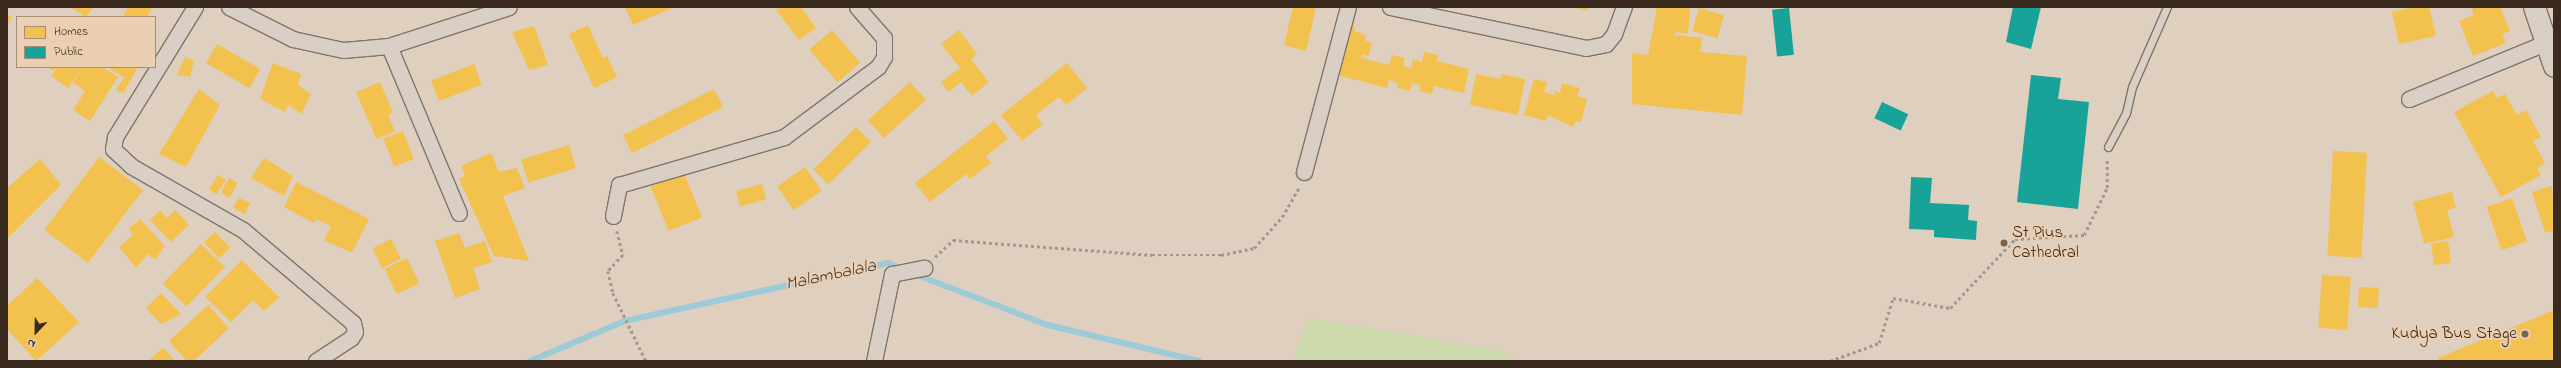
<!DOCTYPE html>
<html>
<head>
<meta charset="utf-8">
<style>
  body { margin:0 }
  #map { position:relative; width:2561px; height:368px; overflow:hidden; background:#decfbf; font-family:"Indie Flower",sans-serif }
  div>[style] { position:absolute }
  .green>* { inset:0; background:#cddaac }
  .homes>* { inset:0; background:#f2c14e; transform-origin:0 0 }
  .public>* { inset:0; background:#17a398; transform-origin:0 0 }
  .stream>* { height:5.5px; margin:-2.75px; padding:0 2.75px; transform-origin:2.75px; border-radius:2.75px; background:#9ecad8 }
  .path>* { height:2.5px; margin-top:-1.25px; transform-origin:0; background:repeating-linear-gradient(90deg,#a1988f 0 3px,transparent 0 6px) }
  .roads { filter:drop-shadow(1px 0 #7f756b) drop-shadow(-1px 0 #7f756b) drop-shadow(0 1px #7f756b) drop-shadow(0 -1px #7f756b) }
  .lane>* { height:7px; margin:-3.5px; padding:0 3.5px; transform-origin:3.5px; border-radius:3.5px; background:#d9cfc4 }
  .street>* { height:15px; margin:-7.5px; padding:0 7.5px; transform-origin:7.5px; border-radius:7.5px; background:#d9cfc4 }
  .secondary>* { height:21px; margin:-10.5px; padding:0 10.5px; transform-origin:10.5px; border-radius:10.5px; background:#d9cfc4 }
  .dots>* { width:11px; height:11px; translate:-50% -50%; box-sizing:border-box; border:2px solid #ebcfb2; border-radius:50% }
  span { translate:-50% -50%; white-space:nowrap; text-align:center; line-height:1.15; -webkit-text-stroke:4px #ebcfb2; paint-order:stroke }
  .poi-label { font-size:17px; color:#3b2a1e }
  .left { translate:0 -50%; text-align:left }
  .right { translate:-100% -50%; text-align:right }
  .water-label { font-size:18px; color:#46423c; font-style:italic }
  .frame { position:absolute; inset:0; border:8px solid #3b2a1e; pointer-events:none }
  .legend { position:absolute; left:16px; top:16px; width:140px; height:52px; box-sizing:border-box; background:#ebcfb2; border:1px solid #a58d77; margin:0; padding:5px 7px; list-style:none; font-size:12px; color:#3b2a1e }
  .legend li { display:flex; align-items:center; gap:8px; height:20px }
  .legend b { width:20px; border:1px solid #a58d77 }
  .north { position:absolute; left:16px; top:312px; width:40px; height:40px; -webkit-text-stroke:3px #ebcfb2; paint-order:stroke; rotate:202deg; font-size:11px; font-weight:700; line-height:16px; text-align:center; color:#3b2a1e }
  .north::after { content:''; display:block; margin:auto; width:14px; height:18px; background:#3b2a1e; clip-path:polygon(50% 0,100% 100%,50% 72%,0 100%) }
</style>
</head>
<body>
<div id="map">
  <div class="green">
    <div style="clip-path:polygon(1309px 318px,1502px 351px,1515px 361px,1292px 361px)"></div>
  </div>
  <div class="homes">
    <div style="clip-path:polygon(70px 7px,93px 7px,86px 17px)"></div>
    <div style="clip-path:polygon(128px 7px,152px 7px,147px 17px,123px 17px)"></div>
    <div style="clip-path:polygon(625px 7px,674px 7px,633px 25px)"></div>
    <div style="clip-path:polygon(780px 7px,801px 7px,816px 28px,799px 40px,776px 10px)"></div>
    <div style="clip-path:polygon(1293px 7px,1316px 7px,1306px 51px,1284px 45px)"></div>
    <div style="clip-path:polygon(1572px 7px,1588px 7px,1587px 11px)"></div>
    <div style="clip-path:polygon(1657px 7px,1690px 7px,1688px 34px,1676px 32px,1674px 42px,1676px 35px,1702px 38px,1700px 52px,1747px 56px,1742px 115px,1632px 104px,1632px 53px,1648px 55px)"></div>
    <div style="clip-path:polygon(2414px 7px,2429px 7px,2436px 36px,2399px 44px,2392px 12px)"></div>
    <div style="clip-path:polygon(2471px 7px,2500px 7px,2510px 31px,2502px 34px,2506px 43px,2473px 56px,2459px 21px,2474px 15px)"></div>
    <div style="left:1699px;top:8px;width:26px;height:24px;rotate:16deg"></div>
    <div style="clip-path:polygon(7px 14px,12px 17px,7px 25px)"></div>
    <div style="clip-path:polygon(588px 25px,603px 58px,607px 56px,617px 77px,594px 88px,569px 34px)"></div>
    <div style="clip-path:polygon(1349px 25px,1355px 26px,1354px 31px,1366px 35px,1365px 41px,1372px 42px,1369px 56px,1363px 54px,1362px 58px,1389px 65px,1392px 55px,1405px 58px,1403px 66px,1411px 68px,1413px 59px,1422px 62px,1424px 52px,1438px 55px,1437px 61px,1469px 69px,1464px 93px,1434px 86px,1432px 94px,1419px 91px,1420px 85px,1412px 83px,1410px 91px,1397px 88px,1398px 83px,1389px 80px,1387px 88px,1337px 75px)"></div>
    <div style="clip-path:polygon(534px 26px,548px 65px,529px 70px,512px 32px)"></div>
    <div style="left:832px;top:30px;width:43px;height:30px;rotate:49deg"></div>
    <div style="clip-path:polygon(959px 30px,977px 54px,971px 59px,989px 82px,972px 96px,961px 82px,948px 92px,941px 82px,960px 68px,941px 44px)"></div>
    <div style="left:217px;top:44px;width:50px;height:22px;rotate:30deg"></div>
    <div style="clip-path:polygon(185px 57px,194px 60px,190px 77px,177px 75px)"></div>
    <div style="clip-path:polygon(273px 63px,301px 74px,298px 85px,311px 94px,302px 114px,288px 105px,285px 112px,260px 99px)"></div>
    <div style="clip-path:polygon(1067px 63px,1087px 88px,1066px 105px,1059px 97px,1036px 115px,1043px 124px,1022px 141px,1001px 115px)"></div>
    <div style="left:474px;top:64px;width:22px;height:46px;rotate:69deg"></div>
    <div style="clip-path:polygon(47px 67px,56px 67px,54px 71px)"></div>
    <div style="clip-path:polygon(58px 67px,83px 67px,68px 88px,51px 76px)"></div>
    <div style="clip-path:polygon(83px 67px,102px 67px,118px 77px,90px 121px,73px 110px,85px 91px,73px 83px)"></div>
    <div style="clip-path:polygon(106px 67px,138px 67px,123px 93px,116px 90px,124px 77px)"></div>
    <div style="clip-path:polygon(1476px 74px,1500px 79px,1502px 74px,1525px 79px,1518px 115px,1470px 105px)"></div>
    <div style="clip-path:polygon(1534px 79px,1547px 82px,1544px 92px,1554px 95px,1555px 91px,1560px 93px,1562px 83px,1580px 88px,1577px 96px,1587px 99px,1581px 122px,1575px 121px,1573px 127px,1548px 115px,1546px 121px,1524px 115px)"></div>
    <div style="left:380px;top:82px;width:33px;height:26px;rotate:67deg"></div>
    <div style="left:910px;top:82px;width:24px;height:57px;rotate:48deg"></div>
    <div style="clip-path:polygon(199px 89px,220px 105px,186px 167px,159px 154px)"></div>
    <div style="left:714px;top:89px;width:20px;height:102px;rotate:63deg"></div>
    <div style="clip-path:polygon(2493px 91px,2497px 98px,2505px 94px,2517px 115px,2526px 110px,2541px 137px,2533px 141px,2545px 163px,2537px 168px,2541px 175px,2501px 197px,2454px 112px)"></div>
    <div style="left:388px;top:114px;width:19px;height:20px;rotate:69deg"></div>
    <div style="clip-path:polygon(994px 121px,1008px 139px,986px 156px,991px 163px,970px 179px,966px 174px,930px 202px,915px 183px)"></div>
    <div style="left:856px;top:127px;width:21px;height:60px;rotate:45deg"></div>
    <div style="left:403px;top:131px;width:30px;height:21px;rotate:69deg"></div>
    <div style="left:569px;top:145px;width:24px;height:50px;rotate:73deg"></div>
    <div style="left:2333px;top:151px;width:34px;height:105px;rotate:3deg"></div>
    <div style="clip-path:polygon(491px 153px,499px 172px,517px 168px,525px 188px,503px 196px,529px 261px,494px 256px,459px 179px,465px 176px,461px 166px)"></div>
    <div style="left:99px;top:157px;width:55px;height:91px;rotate:37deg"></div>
    <div style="clip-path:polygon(264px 158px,293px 176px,284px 196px,251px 178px)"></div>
    <div style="clip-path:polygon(40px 159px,61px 185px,7px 239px,7px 188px)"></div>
    <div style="left:805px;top:167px;width:29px;height:34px;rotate:55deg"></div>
    <div style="left:684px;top:173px;width:48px;height:36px;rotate:68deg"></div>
    <div style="left:218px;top:175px;width:9px;height:17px;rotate:32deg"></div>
    <div style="left:229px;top:178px;width:10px;height:17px;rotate:29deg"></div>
    <div style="clip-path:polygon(296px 182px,369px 219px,352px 253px,324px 240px,331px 226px,316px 219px,314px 223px,284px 207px)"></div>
    <div style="left:762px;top:184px;width:16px;height:27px;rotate:75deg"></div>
    <div style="clip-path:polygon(2552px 186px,2554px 230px,2545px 233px,2532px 192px)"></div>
    <div style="clip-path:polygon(2452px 192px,2456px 208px,2447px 210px,2454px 237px,2424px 244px,2413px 202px)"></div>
    <div style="clip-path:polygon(239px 198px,250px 203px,245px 215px,233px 207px)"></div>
    <div style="left:2512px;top:198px;width:46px;height:27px;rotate:71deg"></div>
    <div style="clip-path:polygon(160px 210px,167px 218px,175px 210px,189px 225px,171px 242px,150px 220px)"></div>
    <div style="clip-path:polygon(140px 219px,165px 246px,155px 260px,148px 254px,136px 268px,119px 247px,133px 235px,129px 229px)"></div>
    <div style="left:215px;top:232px;width:22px;height:15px;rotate:47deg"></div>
    <div style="clip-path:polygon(459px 233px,465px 248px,485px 241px,492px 262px,473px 268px,480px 289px,455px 298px,435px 241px)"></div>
    <div style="left:391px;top:239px;width:22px;height:21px;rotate:63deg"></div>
    <div style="left:2448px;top:241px;width:22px;height:17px;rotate:82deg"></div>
    <div style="left:201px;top:244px;width:33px;height:55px;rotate:44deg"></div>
    <div style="left:407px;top:258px;width:28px;height:25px;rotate:64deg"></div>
    <div style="clip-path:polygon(242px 260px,279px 297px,264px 311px,253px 300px,231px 322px,205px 297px)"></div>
    <div style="left:2322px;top:275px;width:29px;height:53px;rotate:4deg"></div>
    <div style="clip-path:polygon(37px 278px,79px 322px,36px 361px,7px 329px,7px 306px)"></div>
    <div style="left:2359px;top:287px;width:20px;height:20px;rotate:3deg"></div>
    <div style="clip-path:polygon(161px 293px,181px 314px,161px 324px,146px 308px)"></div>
    <div style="clip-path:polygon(208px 305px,229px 328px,194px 361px,187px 361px,169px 341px)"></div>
    <div style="clip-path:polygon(2554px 310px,2554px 361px,2439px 361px,2438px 358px)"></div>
    <div style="clip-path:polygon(163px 348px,175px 361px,148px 361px)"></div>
  </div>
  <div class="public">
    <div style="clip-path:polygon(2013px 7px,2041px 7px,2031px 49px,2006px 42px)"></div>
    <div style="left:1789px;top:8px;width:47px;height:17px;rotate:84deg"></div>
    <div style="clip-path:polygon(2031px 75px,2061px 78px,2058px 99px,2089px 102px,2078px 209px,2017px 202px)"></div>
    <div style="left:1882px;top:102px;width:29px;height:18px;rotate:25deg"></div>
    <div style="clip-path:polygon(1911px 177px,1932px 178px,1930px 203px,1969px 205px,1968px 220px,1977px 221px,1976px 240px,1934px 237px,1934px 230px,1909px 229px)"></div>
  </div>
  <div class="stream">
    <div style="left:915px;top:274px;width:142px;rotate:21deg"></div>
    <div style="left:1048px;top:325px;width:155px;rotate:13.4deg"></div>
    <div style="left:530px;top:361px;width:103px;rotate:-22.8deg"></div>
    <div style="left:625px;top:321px;width:269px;rotate:-12.4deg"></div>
    <div style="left:888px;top:263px;width:13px;rotate:23deg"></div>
  </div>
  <div class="path">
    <div style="left:617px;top:231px;width:25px;rotate:76deg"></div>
    <div style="left:623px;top:255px;width:22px;rotate:133deg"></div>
    <div style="left:608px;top:271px;width:23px;rotate:77deg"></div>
    <div style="left:613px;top:293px;width:76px;rotate:64.1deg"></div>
    <div style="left:935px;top:257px;width:25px;rotate:-43deg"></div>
    <div style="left:953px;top:240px;width:200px;rotate:4.3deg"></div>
    <div style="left:1152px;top:255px;width:69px"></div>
    <div style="left:1221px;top:255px;width:34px;rotate:-12deg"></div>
    <div style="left:1254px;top:248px;width:42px;rotate:-47.9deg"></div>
    <div style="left:1282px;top:217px;width:34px;rotate:-60deg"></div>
    <div style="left:1830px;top:361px;width:52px;rotate:-20.2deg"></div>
    <div style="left:1879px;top:343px;width:47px;rotate:-72.7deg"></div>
    <div style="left:1893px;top:298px;width:58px;rotate:10deg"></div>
    <div style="left:1950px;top:308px;width:95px;rotate:-46.7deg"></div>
    <div style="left:2015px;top:239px;width:69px;rotate:-3.3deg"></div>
    <div style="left:2084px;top:235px;width:52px;rotate:-63.9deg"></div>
    <div style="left:2107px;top:188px;width:29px;rotate:-90deg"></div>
  </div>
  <div class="roads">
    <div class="lane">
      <div style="left:2108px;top:147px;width:38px;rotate:-62deg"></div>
      <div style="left:2126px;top:113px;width:27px;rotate:-77deg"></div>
      <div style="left:2132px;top:87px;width:87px;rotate:-66.4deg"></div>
    </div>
    <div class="street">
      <div style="left:195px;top:7px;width:153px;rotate:121.6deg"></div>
      <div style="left:115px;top:137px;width:12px;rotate:99deg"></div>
      <div style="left:113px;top:149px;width:25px;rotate:43deg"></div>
      <div style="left:131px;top:166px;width:129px;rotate:29.7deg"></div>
      <div style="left:243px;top:230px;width:144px;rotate:40.2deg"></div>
      <div style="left:353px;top:323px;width:9px;rotate:77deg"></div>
      <div style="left:355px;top:332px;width:7px;rotate:124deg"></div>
      <div style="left:351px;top:338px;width:42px;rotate:146.7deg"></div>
      <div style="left:229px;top:7px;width:72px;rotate:26.6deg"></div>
      <div style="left:293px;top:39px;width:51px;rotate:12.4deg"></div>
      <div style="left:343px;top:50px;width:46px;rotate:-5deg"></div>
      <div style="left:389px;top:46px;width:126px;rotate:-18deg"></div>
      <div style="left:1390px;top:7px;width:200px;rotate:11.8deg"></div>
      <div style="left:1586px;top:48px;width:20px;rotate:-11deg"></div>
      <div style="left:1606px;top:44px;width:13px;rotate:-51deg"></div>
      <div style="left:1614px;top:34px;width:29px;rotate:-70deg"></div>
      <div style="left:389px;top:46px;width:181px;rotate:67.3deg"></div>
      <div style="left:2409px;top:99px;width:147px;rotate:-22.4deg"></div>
      <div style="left:1304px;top:172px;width:171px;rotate:-75.1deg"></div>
      <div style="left:613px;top:216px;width:32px;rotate:-79deg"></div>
      <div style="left:619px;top:185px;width:172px;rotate:-16.2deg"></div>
      <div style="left:784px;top:137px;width:117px;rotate:-36.7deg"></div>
      <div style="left:878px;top:67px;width:12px;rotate:-59deg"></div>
      <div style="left:884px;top:57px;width:19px;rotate:-90deg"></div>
      <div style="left:884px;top:38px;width:41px;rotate:-131.1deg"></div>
      <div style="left:874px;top:361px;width:89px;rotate:-78.3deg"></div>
      <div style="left:892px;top:274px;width:33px;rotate:-11deg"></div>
    </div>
    <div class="secondary">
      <div style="left:2534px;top:7px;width:62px;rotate:71.3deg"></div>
    </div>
  </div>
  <div class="dots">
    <div style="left:2004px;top:243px;background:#746456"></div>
    <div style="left:2525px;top:334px;background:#746456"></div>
  </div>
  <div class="poi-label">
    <span class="left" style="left:2012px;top:243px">St Pius<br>Cathedral</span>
    <span class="right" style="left:2517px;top:334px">Kudya Bus Stage</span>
  </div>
  <div class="water-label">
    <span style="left:831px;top:276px;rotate:-12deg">Malambalala</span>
  </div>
  <div class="frame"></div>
  <ul class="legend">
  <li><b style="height:11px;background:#f2c14e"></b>Homes</li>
  <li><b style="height:11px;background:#17a398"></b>Public</li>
  </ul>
  <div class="north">N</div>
</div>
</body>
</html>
